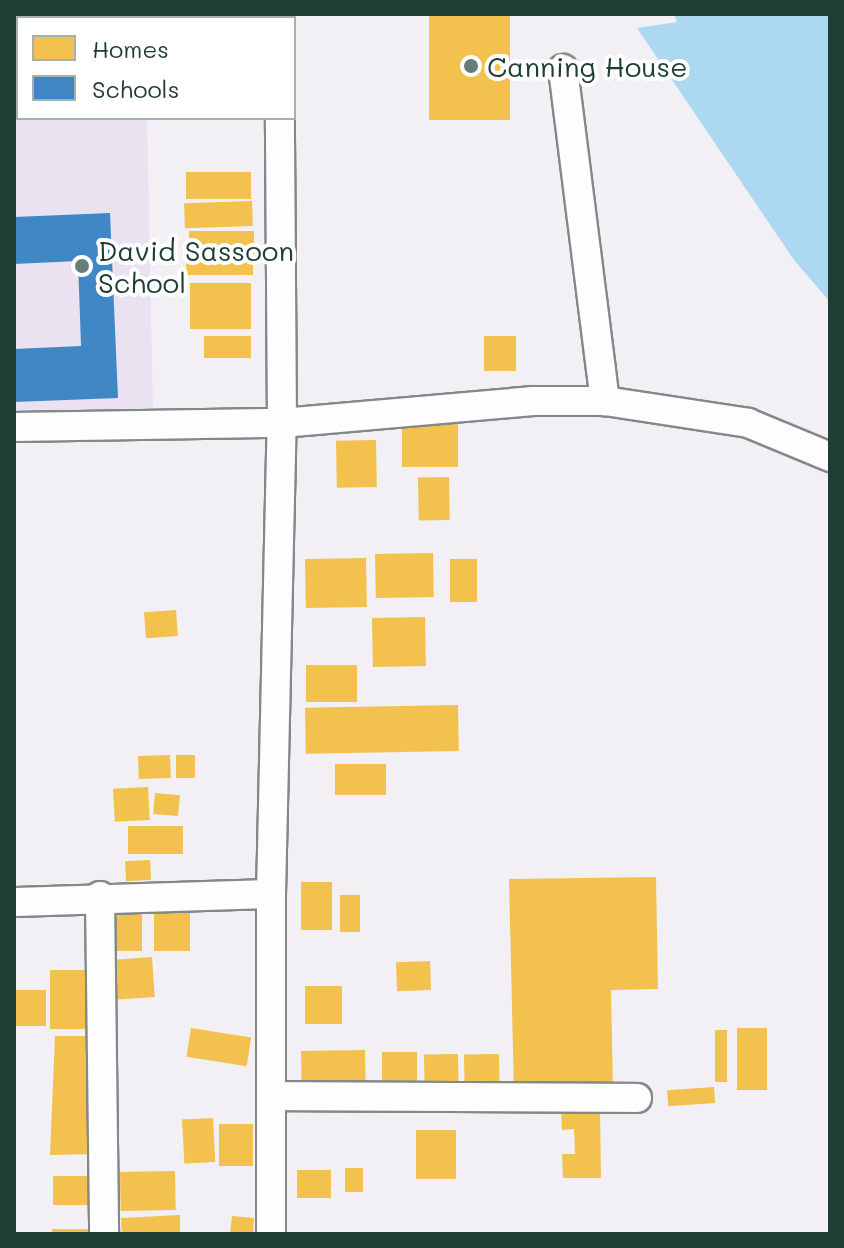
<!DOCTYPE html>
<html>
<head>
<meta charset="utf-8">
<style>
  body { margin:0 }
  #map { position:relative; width:844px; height:1248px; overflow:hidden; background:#f2eff5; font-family:Mali,sans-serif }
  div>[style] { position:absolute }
  .built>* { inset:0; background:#eae2f1 }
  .water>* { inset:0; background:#add8f2 }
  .homes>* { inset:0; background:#f2c14e; transform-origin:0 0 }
  .schools>* { inset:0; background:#3f88c5 }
  .roads { filter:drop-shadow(2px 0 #838889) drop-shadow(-2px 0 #838889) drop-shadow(0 2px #838889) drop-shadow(0 -2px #838889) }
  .minor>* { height:28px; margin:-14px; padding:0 14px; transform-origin:14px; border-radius:14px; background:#fdfdfe }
  .dots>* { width:22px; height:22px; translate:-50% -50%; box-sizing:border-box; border:4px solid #fff; border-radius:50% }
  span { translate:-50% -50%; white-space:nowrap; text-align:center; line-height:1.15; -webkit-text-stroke:8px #fff; paint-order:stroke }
  .poi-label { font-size:28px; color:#1f3d34 }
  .left { translate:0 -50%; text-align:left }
  .frame { position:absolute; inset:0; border:16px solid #1f3d34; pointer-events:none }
  .legend { position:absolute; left:16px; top:16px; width:280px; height:104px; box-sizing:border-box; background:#fff; border:2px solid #a5b1ae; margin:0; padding:10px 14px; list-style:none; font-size:24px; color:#1f3d34 }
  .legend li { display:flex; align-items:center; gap:16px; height:40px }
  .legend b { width:40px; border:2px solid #a5b1ae }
</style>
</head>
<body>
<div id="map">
  <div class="built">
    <div style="clip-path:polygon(14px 14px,145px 14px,18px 18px,18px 118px,147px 118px,153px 414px,14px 416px)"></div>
  </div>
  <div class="water">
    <div style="clip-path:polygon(674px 14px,830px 14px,830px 302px,794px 260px,637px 28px,677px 22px)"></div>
  </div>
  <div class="homes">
    <div style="left:218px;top:14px;width:34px;height:4px"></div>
    <div style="left:429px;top:14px;width:81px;height:106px"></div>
    <div style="left:186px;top:172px;width:65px;height:27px"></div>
    <div style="left:252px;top:201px;width:25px;height:68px;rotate:88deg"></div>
    <div style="left:254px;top:231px;width:23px;height:65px;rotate:90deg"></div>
    <div style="left:253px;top:258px;width:17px;height:67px;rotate:90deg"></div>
    <div style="left:251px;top:283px;width:46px;height:61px;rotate:90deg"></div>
    <div style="left:204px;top:336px;width:47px;height:22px"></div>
    <div style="left:484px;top:336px;width:32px;height:35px"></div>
    <div style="left:402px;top:422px;width:56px;height:45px"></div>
    <div style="left:376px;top:440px;width:47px;height:40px;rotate:89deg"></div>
    <div style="left:449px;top:477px;width:43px;height:31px;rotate:89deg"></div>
    <div style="left:433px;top:553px;width:44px;height:58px;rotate:89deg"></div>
    <div style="left:366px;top:558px;width:49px;height:61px;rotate:89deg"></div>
    <div style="left:450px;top:559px;width:27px;height:43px"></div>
    <div style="left:176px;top:610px;width:26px;height:32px;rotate:86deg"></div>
    <div style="left:425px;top:617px;width:49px;height:53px;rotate:89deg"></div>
    <div style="left:306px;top:665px;width:51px;height:37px"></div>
    <div style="left:458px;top:705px;width:46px;height:153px;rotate:89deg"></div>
    <div style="left:170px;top:755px;width:23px;height:32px;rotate:88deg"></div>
    <div style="left:176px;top:755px;width:19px;height:23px"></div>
    <div style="left:335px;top:764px;width:51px;height:31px"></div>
    <div style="left:148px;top:787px;width:33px;height:35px;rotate:87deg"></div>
    <div style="left:155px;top:793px;width:25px;height:21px;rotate:5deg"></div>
    <div style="left:128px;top:826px;width:55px;height:28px"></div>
    <div style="left:150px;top:860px;width:20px;height:25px;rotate:87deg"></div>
    <div style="clip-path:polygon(656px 877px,658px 989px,611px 990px,613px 1092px,514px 1093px,509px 879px)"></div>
    <div style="left:301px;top:882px;width:31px;height:48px"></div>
    <div style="left:340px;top:895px;width:20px;height:37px"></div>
    <div style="left:154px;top:907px;width:36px;height:44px"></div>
    <div style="left:108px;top:911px;width:34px;height:40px"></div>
    <div style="left:152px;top:957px;width:40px;height:38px;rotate:86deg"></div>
    <div style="left:430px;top:961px;width:29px;height:34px;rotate:88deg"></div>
    <div style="left:50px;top:970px;width:44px;height:59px"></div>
    <div style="left:305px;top:986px;width:37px;height:38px"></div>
    <div style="left:14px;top:990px;width:32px;height:36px"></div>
    <div style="left:191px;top:1028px;width:61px;height:29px;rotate:9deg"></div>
    <div style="left:737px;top:1028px;width:30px;height:62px"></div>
    <div style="left:715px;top:1030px;width:12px;height:52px"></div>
    <div style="clip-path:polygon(55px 1036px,92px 1036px,98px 1154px,50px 1155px)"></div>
    <div style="left:365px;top:1050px;width:41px;height:64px;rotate:89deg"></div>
    <div style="left:382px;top:1052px;width:35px;height:40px"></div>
    <div style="left:458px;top:1054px;width:39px;height:34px;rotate:89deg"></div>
    <div style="left:499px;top:1054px;width:41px;height:35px;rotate:89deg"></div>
    <div style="left:714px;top:1087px;width:16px;height:47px;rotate:86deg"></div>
    <div style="clip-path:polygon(561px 1109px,600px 1109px,601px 1178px,563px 1178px,562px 1154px,575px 1154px,574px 1129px,562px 1130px)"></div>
    <div style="left:213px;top:1118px;width:44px;height:31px;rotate:87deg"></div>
    <div style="left:219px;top:1124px;width:34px;height:42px"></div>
    <div style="left:456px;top:1130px;width:49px;height:40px;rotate:90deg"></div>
    <div style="left:345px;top:1168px;width:18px;height:24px"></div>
    <div style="left:297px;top:1170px;width:34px;height:28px"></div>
    <div style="left:175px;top:1171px;width:39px;height:55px;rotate:89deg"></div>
    <div style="left:53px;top:1176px;width:39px;height:29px"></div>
    <div style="clip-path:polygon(180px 1215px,180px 1234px,122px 1234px,121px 1218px)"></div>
    <div style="clip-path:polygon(232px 1216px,254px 1218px,253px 1234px,230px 1234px)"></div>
    <div style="left:52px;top:1229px;width:41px;height:5px"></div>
  </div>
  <div class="schools">
    <div style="clip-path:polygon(110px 213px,118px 398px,14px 402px,14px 349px,81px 346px,78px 261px,14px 264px,14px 217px)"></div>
  </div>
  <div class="roads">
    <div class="minor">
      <div style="left:279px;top:14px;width:4px;rotate:90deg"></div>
      <div style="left:563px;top:69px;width:335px;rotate:82.8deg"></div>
      <div style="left:14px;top:427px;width:268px;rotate:-0.9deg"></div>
      <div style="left:282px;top:423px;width:252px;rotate:-5deg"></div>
      <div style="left:533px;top:401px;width:72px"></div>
      <div style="left:605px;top:401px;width:145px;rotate:8.7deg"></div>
      <div style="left:748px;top:423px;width:89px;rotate:22.5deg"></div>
      <div style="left:100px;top:896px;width:338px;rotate:89.3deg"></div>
      <div style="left:14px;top:902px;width:257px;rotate:-1.8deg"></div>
      <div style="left:271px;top:1096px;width:366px;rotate:0.3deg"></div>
      <div style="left:271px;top:1234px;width:340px;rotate:-90deg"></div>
      <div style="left:271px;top:894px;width:471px;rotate:-88.7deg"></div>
      <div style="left:282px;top:423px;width:305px;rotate:-90.4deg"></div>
    </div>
  </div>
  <div class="dots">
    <div style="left:471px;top:66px;background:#697b78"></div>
    <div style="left:82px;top:266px;background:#697b78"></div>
  </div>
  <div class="poi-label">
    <span class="left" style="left:487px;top:66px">Canning House</span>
    <span class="left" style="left:98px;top:266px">David Sassoon<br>School</span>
  </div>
  <div class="frame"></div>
  <ul class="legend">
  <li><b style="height:22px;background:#f2c14e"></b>Homes</li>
  <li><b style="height:22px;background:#3f88c5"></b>Schools</li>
  </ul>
</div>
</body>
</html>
